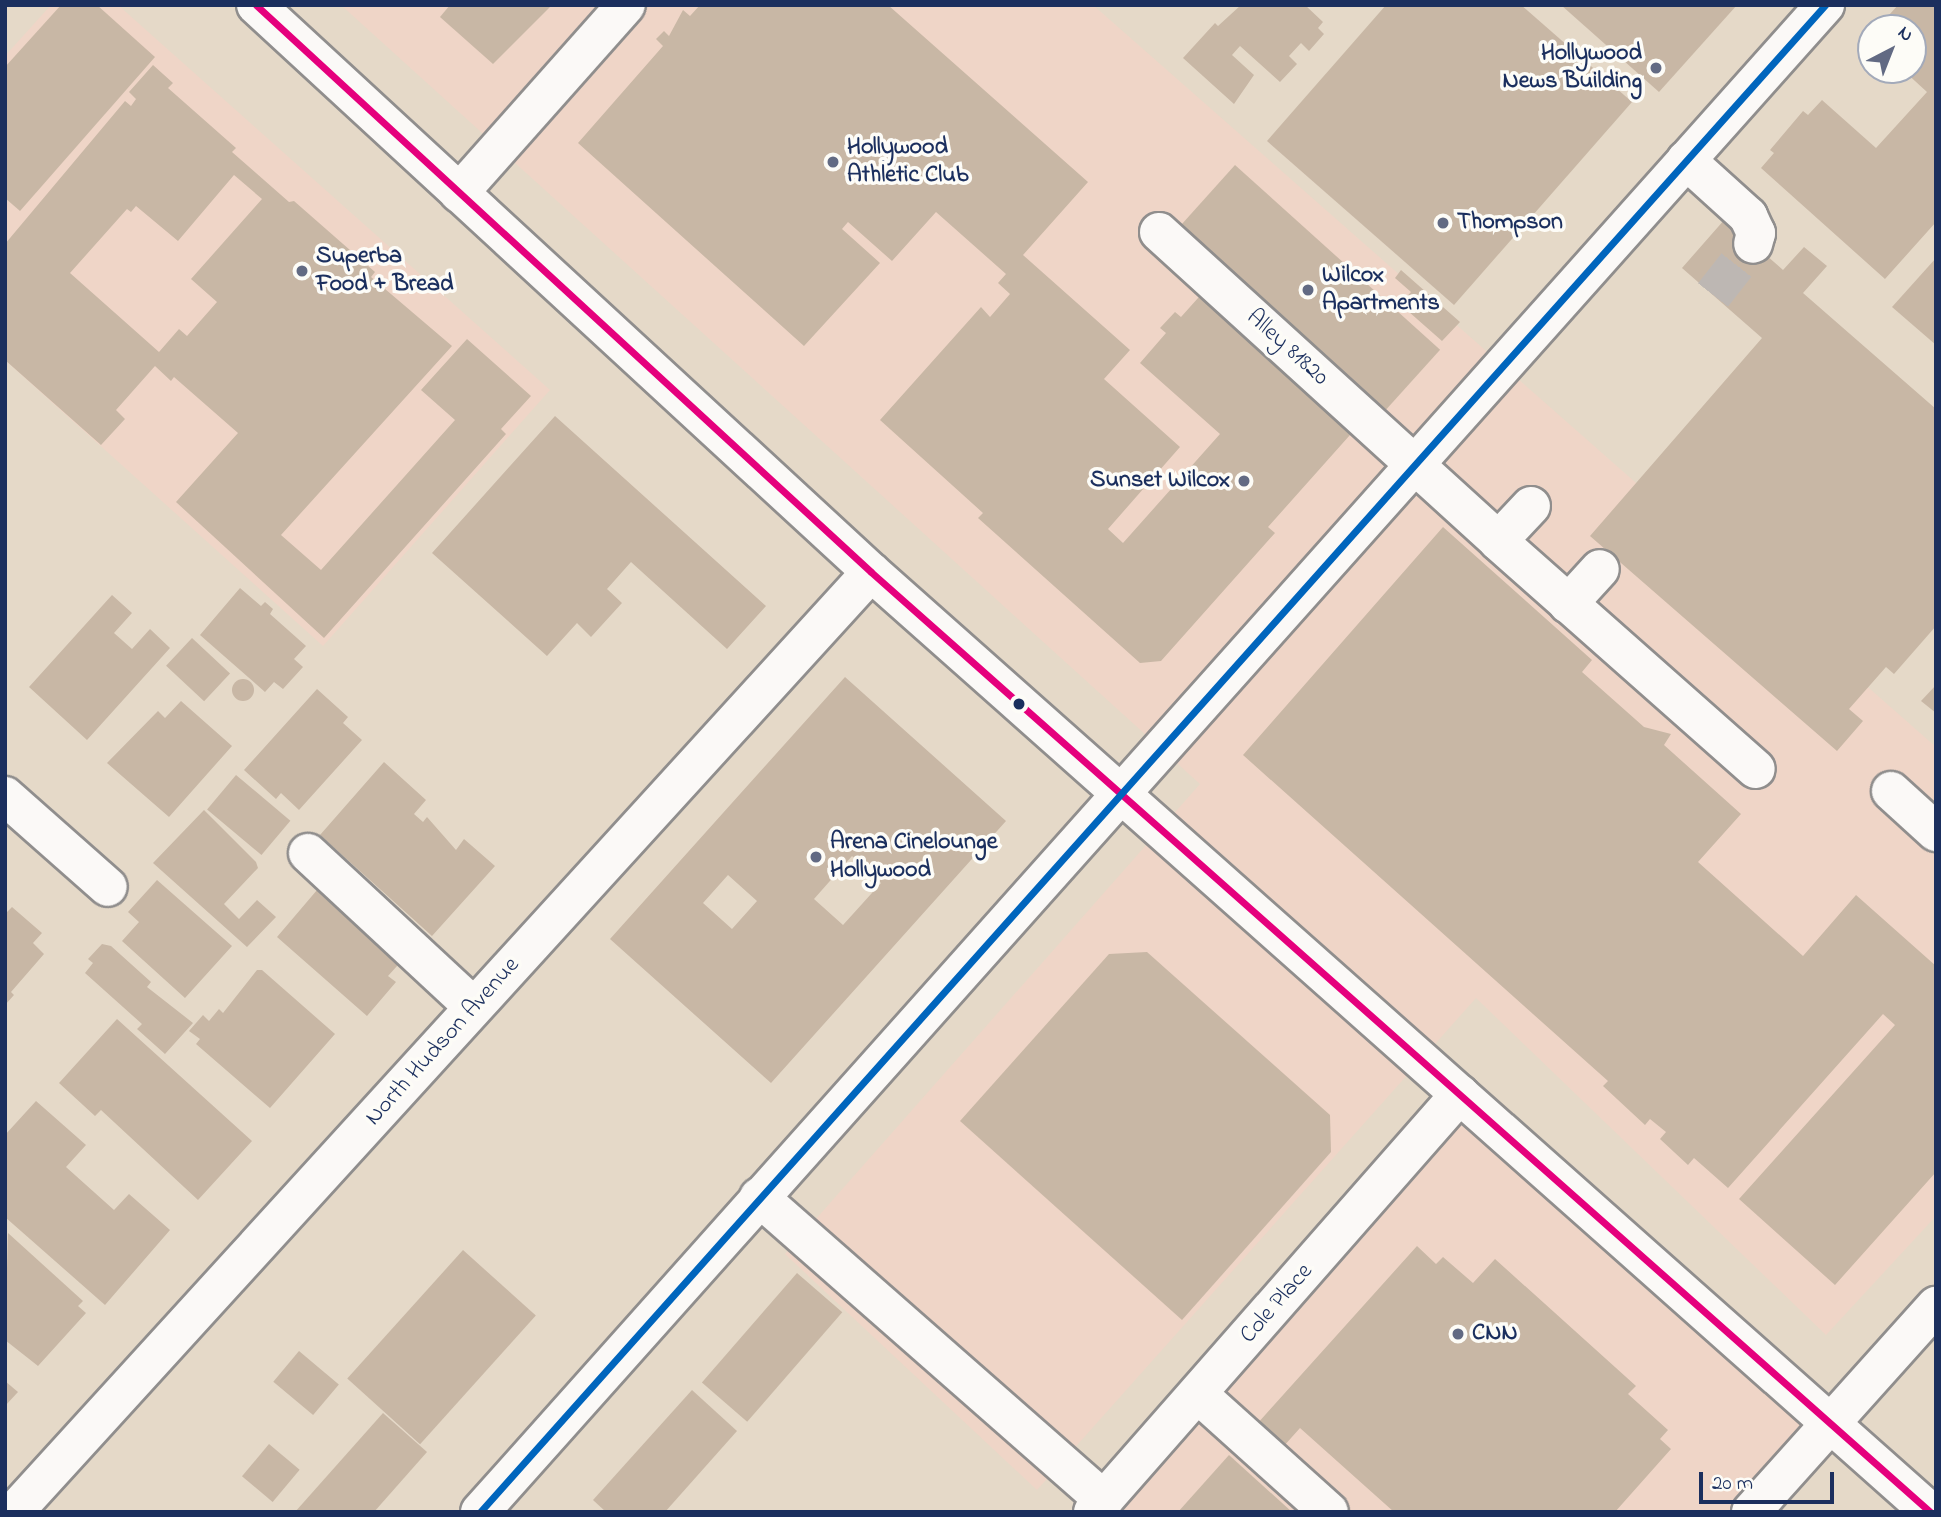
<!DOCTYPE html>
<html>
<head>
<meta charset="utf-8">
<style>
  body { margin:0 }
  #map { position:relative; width:1941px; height:1517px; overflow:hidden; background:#e5d9c8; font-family:"Indie Flower",sans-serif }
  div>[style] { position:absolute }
  .built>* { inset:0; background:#efd5c7 }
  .building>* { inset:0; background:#c8b7a5; transform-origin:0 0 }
  .round { border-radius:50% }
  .minor-tunnel>* { height:38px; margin-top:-19px; transform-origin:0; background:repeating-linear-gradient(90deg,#bdb7b3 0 38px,transparent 0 57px) }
  .roads { filter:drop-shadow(2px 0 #908e8d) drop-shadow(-2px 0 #908e8d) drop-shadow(0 2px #908e8d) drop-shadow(0 -2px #908e8d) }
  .minor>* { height:38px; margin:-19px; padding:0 19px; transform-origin:19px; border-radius:19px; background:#fbf9f7 }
  .major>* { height:38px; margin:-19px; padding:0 19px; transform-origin:19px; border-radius:19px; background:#fbf9f7 }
  .bus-1>* { height:7px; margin:-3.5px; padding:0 3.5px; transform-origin:3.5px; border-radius:3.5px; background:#e5007d }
  .bus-2>* { height:7px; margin:-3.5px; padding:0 3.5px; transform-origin:3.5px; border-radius:3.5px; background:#0065bd }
  .dots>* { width:19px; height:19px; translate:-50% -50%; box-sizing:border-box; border:4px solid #fdfcf7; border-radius:50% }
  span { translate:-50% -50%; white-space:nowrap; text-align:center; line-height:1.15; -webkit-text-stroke:7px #fdfcf7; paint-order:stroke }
  .poi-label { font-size:24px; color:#1b2f5e; font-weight:700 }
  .right { translate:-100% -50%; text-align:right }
  .left { translate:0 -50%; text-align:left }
  .street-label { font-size:24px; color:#1b2f5e }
  .frame { position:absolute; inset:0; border:7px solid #1b2f5e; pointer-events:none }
  .north { position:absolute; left:1857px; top:14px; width:70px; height:70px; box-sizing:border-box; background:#fdfcf7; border:2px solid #a3aaba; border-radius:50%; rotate:42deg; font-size:19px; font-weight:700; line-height:28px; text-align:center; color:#1b2f5e }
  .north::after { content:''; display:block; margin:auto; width:24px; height:32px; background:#626a83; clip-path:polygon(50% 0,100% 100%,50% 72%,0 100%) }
  .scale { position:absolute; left:1699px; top:1472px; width:135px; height:32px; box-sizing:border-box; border:4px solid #1b2f5e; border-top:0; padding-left:9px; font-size:21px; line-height:24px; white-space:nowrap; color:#1b2f5e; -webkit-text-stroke:5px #fdfcf7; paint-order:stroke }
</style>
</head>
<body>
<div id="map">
  <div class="built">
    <div style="clip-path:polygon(51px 5px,118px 5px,550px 390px,323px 646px,5px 360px,5px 56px)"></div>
    <div style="clip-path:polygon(341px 5px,1093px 5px,1936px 747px,1936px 1216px,1826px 1335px,1476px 998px,1037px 1490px,785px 1254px,1200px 784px)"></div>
    <div style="clip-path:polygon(1463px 1108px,1816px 1425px,1738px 1512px,1339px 1512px,1207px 1393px)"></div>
    <div style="clip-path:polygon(1198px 1405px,1317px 1512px,1104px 1512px)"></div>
  </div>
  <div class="building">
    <div style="clip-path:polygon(61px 5px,97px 5px,155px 57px,20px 211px,5px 198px,5px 67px)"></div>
    <div style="clip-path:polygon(450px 5px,552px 5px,493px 64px,440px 17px)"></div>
    <div style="clip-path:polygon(700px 5px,888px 5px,1088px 182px,1023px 255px,1130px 350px,1104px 379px,1180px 447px,1108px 529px,1123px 543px,1220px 434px,1140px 363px,1166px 333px,1160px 328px,1175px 312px,1181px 317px,1207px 288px,1358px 426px,1268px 527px,1275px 533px,1161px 661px,1140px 663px,978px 518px,983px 513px,880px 420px,981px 307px,990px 317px,1010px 294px,998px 283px,1006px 274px,936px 212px,892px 261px,848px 222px,842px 229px,880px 263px,804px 346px,578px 143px,663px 46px,656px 39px,664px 31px,669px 36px,683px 10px,690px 16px)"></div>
    <div style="clip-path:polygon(1241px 5px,1305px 5px,1323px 22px,1318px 28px,1324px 34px,1309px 51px,1301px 43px,1289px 56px,1297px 64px,1280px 82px,1240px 46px,1232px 55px,1254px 75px,1234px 104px,1183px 58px,1215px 23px,1218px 26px)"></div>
    <div style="clip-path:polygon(1386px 5px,1521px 5px,1632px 102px,1454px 305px,1267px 141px)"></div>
    <div style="clip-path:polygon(1561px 5px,1737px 5px,1659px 92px)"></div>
    <div style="clip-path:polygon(1898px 5px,1936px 5px,1936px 222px,1885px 279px,1761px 168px,1774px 153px,1770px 150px,1803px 111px,1808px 115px,1822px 100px,1876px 148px,1927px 92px,1903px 70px,1913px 70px,1913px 28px,1885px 28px,1881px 24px)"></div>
    <div style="clip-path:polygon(evenodd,153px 65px,173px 83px,168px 88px,236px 148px,232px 152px,289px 202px,294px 201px,375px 272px,371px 277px,452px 346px,281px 535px,321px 570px,455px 420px,421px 390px,467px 339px,531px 396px,501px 429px,506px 434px,324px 638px,176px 502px,238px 433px,174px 377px,171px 381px,155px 366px,116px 410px,125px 419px,101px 445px,5px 360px,5px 244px,125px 101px,131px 106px,136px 99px,129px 92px,153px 65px,234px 175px,262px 199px,191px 279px,217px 302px,187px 336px,179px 329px,159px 352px,70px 273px,127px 209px,131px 212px,136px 206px,178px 241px,234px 175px)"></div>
    <div style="left:1235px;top:165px;width:276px;height:89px;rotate:42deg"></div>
    <div style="clip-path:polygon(1725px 219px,1783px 270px,1804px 247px,1827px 266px,1803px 293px,1936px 409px,1936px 626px,1894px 674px,1886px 667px,1849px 709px,1863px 721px,1837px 751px,1590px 536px,1762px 338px,1682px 268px)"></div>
    <div style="clip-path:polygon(1936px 258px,1936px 345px,1892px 307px)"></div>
    <div style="clip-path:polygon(1401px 270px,1460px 322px,1442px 341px,1400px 304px,1411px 292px,1395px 278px)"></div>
    <div style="clip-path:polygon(555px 416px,766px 606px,727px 649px,631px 562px,607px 589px,622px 603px,591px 637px,577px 623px,547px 656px,432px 553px)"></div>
    <div style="clip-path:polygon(1443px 527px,1592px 660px,1582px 672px,1644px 727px,1671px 734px,1664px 745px,1741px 814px,1698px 862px,1803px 956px,1856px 895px,1936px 966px,1936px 1172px,1835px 1285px,1739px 1199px,1895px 1025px,1883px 1014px,1728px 1188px,1694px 1158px,1688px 1165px,1660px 1139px,1666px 1132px,1650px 1119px,1645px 1125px,1603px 1086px,1608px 1081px,1243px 755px)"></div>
    <div style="clip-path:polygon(240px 588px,261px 606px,265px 602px,273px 609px,270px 614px,306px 646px,294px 659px,303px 667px,283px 689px,274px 682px,265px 692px,200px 635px)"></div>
    <div style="clip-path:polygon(112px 595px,132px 613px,114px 633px,132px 649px,150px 629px,170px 648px,87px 740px,29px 687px)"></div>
    <div style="left:192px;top:638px;width:52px;height:38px;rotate:43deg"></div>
    <div style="clip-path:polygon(evenodd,845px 677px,1006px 821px,771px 1083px,610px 939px,845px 677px,852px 856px,881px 883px,843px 925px,814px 899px,852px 856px,845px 677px,728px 875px,757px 901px,732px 929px,703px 903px,728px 875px)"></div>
    <div class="round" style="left:232px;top:679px;width:22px;height:22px"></div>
    <div style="clip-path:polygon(1936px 685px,1936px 713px,1921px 701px)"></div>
    <div style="clip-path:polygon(317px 689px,348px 717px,343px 723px,362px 740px,299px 810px,281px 793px,276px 799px,244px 770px)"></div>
    <div style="clip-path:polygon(181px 701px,232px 746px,169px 817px,107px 763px,158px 711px,165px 718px)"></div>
    <div style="clip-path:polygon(384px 762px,426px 800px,414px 814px,423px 822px,427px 817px,456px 850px,464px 839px,495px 866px,432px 936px,320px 835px)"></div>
    <div style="left:236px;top:775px;width:71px;height:45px;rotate:40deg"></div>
    <div style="clip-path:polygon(204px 810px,256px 862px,258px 868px,224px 904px,239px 919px,257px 900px,276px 917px,247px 947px,153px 863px)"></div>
    <div style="clip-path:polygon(157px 880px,232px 946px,185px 998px,122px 941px,139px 922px,128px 912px)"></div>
    <div style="clip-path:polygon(323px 883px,406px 956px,388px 976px,396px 982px,367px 1016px,277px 937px)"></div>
    <div style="clip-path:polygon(12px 907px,42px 933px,33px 943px,44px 954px,11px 992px,14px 995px,5px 1005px,5px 914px)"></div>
    <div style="clip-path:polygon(102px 944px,111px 946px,151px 982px,147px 987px,193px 1023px,165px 1054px,137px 1029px,142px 1024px,85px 973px,93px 963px,88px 959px)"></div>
    <div style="clip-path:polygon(1147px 952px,1330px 1115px,1331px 1152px,1182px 1320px,960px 1121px,1109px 954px)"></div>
    <div style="clip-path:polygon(257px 970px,262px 970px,335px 1034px,270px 1108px,196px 1044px,200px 1039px,189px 1031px,203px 1015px,209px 1021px,219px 1009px,223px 1013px)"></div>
    <div style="clip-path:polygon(117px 1019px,252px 1141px,198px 1200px,101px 1110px,95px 1116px,59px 1083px)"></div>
    <div style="clip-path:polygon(36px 1101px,86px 1145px,66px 1167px,114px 1210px,129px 1194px,170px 1230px,105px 1305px,5px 1217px,5px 1135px)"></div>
    <div style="clip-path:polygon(8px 1233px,83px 1301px,78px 1306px,86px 1313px,38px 1366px,5px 1340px)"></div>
    <div style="clip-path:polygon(1417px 1246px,1436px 1264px,1443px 1257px,1473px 1283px,1495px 1259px,1636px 1386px,1628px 1394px,1668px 1430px,1660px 1439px,1671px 1449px,1615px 1512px,1394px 1512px,1300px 1428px,1283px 1447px,1257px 1424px)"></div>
    <div style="left:463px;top:1250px;width:98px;height:173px;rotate:42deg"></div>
    <div style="left:797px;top:1273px;width:60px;height:145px;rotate:41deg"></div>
    <div style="left:299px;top:1351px;width:52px;height:40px;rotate:40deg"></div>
    <div style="clip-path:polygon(5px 1381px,18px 1392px,5px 1406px)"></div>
    <div style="clip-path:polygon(692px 1390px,737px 1431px,665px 1512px,606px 1512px,593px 1500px)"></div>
    <div style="clip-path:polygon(383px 1413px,427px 1452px,374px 1512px,295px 1512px)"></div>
    <div style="left:269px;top:1444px;width:40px;height:42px;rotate:40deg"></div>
    <div style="clip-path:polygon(1229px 1455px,1292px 1512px,1178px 1512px)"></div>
  </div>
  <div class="minor-tunnel">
    <div style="left:1713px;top:295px;width:65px;rotate:-51.9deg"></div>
  </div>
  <div class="roads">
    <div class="minor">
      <div style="left:1686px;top:160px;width:84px;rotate:42.1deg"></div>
      <div style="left:1748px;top:216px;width:19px;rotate:65deg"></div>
      <div style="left:1756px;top:233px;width:11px;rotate:105deg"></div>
      <div style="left:459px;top:193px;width:251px;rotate:-48.4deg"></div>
      <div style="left:1159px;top:232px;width:459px;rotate:42.3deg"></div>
      <div style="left:1498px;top:541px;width:48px;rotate:-46.7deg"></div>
      <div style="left:1498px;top:541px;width:344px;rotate:41.5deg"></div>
      <div style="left:1568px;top:604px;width:47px;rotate:-47.6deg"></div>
      <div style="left:1891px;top:791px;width:61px;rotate:42.3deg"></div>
      <div style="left:5px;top:796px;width:137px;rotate:41.5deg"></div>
      <div style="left:308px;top:853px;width:226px;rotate:42.9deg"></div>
      <div style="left:759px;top:1197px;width:459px;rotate:41.3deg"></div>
      <div style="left:1198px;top:1394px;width:176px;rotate:42deg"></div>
      <div style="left:14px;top:1512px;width:1272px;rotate:-47.64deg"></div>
      <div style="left:480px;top:1512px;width:2020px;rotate:-48.25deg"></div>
      <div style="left:1093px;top:1512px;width:556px;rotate:-48.72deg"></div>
    </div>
    <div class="major">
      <div style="left:256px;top:5px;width:836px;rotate:42.67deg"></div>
      <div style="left:871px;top:572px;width:1416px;rotate:41.59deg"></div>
      <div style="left:1751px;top:1512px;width:277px;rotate:-48.1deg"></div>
    </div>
  </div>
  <div class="bus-1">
    <div style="left:256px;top:5px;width:836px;rotate:42.67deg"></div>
    <div style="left:871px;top:572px;width:1416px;rotate:41.59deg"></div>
  </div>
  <div class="bus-2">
    <div style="left:480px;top:1512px;width:2020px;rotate:-48.25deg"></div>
  </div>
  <div class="dots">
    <div style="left:1656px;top:68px;background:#626a83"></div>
    <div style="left:833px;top:162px;background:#626a83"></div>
    <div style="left:1443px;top:223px;background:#626a83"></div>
    <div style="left:302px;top:271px;background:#626a83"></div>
    <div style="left:1308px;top:290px;background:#626a83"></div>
    <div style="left:1244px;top:481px;background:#626a83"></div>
    <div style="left:1019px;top:704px;background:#1b2f5e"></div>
    <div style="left:816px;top:857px;background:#626a83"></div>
    <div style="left:1458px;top:1334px;background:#626a83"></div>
  </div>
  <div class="poi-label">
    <span class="right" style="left:1642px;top:68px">Hollywood<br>News Building</span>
    <span class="left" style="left:847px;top:162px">Hollywood<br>Athletic Club</span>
    <span class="left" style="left:1457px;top:223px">Thompson</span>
    <span class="left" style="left:316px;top:271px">Superba<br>Food + Bread</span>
    <span class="left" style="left:1322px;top:290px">Wilcox<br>Apartments</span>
    <span class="right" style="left:1230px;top:481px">Sunset Wilcox</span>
    <span class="left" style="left:830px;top:857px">Arena Cinelounge<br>Hollywood</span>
    <span class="left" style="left:1472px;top:1334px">CNN</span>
  </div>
  <div class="street-label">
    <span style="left:1287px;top:348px;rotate:42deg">Alley 81820</span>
    <span style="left:443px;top:1042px;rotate:-48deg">North Hudson Avenue</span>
    <span style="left:1277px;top:1304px;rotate:-49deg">Cole Place</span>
  </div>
  <div class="frame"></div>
  <div class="north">N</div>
  <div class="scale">20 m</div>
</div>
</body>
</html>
